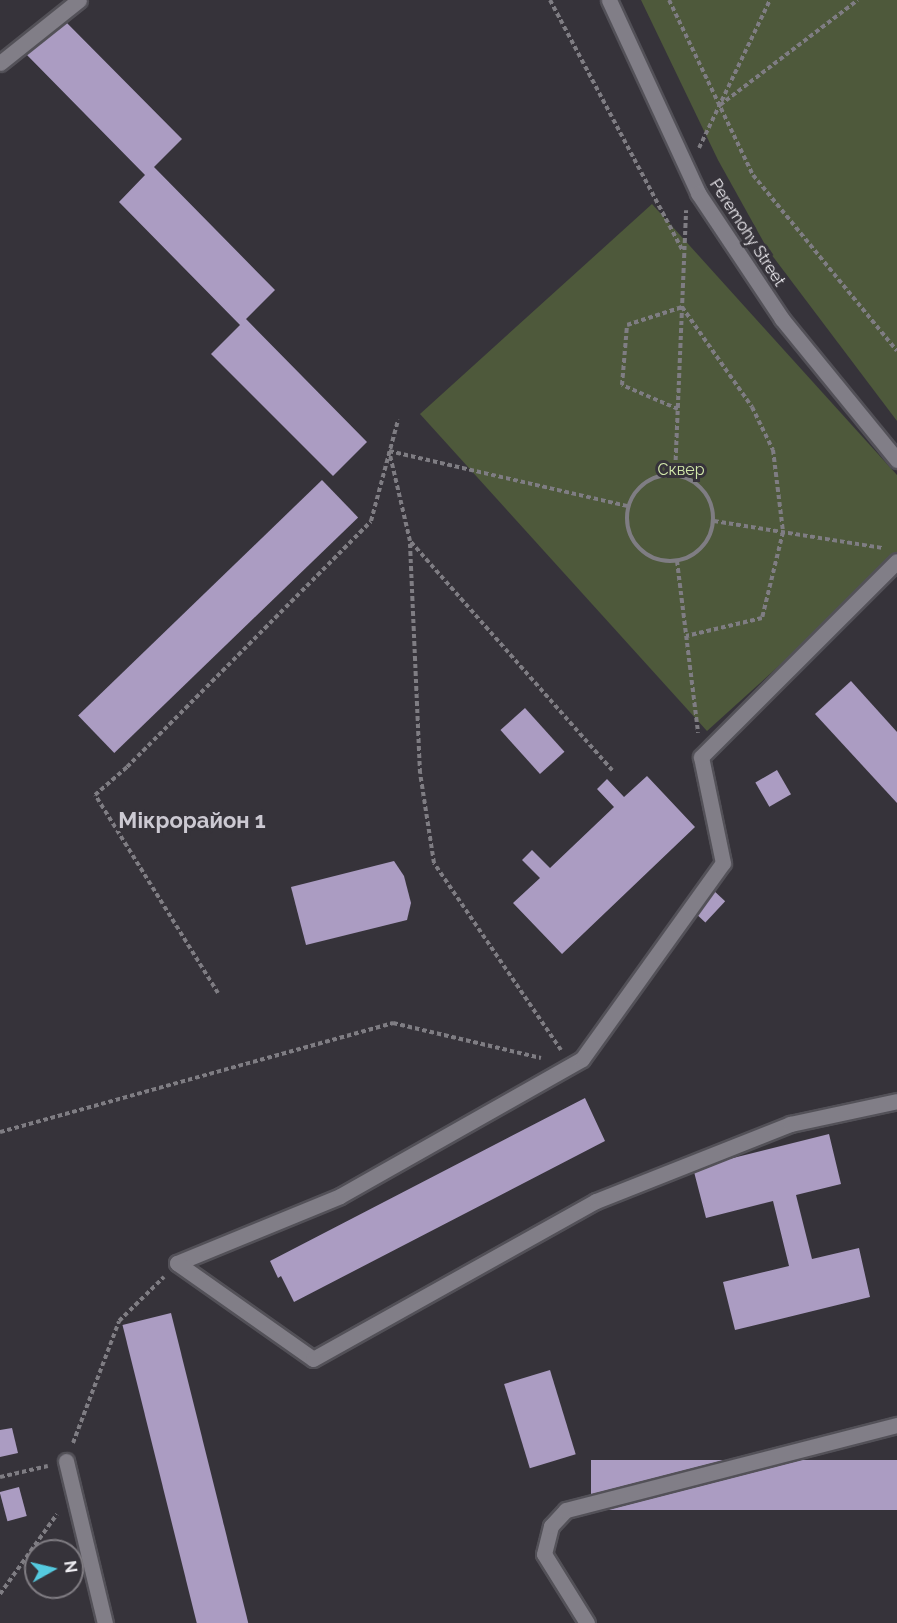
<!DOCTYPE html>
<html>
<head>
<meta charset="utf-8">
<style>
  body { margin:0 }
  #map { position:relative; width:897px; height:1623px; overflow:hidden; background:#36333a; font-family:Raleway,sans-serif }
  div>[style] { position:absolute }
  .green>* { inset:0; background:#4e593b }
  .building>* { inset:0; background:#ab9cc2; transform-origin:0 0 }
  .path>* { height:4px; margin-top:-2px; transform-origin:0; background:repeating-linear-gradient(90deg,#7f7d83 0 4.5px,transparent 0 7.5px) }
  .path>.ring { margin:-2px; padding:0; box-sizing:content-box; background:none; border:4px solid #7f7d83; border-radius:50% }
  .roads { filter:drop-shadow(2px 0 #535158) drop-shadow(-2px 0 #535158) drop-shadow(0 2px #535158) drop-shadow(0 -2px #535158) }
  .lane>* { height:15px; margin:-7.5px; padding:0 7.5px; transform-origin:7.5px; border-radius:7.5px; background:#817e87 }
  .street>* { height:15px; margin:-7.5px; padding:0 7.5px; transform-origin:7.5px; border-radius:7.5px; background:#817e87 }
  span { translate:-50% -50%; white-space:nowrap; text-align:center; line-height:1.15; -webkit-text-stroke:6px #36333a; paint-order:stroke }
  .street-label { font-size:16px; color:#eeecf1 }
  .park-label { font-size:16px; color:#d3e9ab }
  .district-label { font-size:22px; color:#ccc9d2; font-weight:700 }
  .north { position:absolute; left:24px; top:1539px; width:60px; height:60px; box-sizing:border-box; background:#36333a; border:2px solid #807d83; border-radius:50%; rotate:82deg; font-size:16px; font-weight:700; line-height:24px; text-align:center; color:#eeecf1 }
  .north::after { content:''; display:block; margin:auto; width:21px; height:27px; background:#55cadf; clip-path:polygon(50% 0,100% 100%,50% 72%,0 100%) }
</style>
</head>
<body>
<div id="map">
  <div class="green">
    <div style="clip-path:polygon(641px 0,897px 0,897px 421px,768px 250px,718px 160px)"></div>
    <div style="clip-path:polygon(652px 204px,897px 475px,897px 559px,707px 731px,420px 414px)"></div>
  </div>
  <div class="building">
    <div style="clip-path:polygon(61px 17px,182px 139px,154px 167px,275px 290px,246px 319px,367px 442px,333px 476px,211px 354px,240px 325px,119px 202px,145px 175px,25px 53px)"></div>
    <div style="left:322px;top:480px;width:52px;height:339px;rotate:46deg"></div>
    <div style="clip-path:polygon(851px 681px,897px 732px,897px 803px,815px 714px)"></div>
    <div style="left:525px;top:708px;width:59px;height:33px;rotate:48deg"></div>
    <div style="left:777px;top:770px;width:28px;height:25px;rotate:60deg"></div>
    <div style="clip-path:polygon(647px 776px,695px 827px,562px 954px,513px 903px,540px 878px,522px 860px,532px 850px,550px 868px,614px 807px,597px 789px,607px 779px,624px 797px)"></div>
    <div style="clip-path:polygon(394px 861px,404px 876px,411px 903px,407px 920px,306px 945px,291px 887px)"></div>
    <div style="left:712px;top:889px;width:18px;height:29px;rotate:43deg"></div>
    <div style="clip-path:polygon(585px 1098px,605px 1141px,294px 1302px,281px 1276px,278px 1278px,270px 1261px)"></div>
    <div style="clip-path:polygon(829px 1134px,841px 1184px,796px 1195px,812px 1259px,859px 1248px,870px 1297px,735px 1330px,723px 1282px,789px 1266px,773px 1201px,706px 1218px,693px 1168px)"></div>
    <div style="left:171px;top:1313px;width:320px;height:50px;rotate:76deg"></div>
    <div style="left:550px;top:1370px;width:88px;height:48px;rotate:73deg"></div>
    <div style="clip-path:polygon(12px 1428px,18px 1453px,0 1457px,0 1430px)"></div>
    <div style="left:897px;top:1460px;width:50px;height:306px;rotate:90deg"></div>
    <div style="left:19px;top:1487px;width:30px;height:20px;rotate:75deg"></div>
  </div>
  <div class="path">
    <div style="left:550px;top:0;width:284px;rotate:62.1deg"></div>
    <div style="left:669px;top:0;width:194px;rotate:64.4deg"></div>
    <div style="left:753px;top:175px;width:227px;rotate:50.7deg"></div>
    <div style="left:720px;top:105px;width:173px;rotate:-37.3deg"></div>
    <div style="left:699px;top:148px;width:164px;rotate:-64.4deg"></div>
    <div style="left:678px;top:409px;width:61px;rotate:-156.8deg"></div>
    <div style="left:622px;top:385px;width:60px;rotate:-85.2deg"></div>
    <div style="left:627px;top:325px;width:58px;rotate:-18.1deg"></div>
    <div style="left:682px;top:307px;width:122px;rotate:55deg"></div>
    <div style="left:752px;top:407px;width:48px;rotate:64deg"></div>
    <div style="left:773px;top:450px;width:83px;rotate:83deg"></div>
    <div style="left:783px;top:532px;width:89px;rotate:103.7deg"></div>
    <div style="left:762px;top:618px;width:78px;rotate:166.7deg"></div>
    <div class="ring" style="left:627px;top:475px;width:82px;height:82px"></div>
    <div style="left:675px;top:475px;width:265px;rotate:-87.6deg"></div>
    <div style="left:714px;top:521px;width:170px;rotate:9.1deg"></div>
    <div style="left:411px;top:542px;width:307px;rotate:48.6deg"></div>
    <div style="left:677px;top:561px;width:173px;rotate:83deg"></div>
    <div style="left:218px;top:993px;width:233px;rotate:-121.8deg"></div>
    <div style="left:95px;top:795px;width:43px;rotate:-41.2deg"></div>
    <div style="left:127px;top:767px;width:346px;rotate:-45.2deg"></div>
    <div style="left:371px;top:521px;width:105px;rotate:-75deg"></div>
    <div style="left:561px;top:1050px;width:226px;rotate:-124.2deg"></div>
    <div style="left:434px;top:863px;width:91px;rotate:-98.8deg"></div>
    <div style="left:420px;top:773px;width:232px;rotate:-92.5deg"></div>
    <div style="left:410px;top:541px;width:92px;rotate:-103.1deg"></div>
    <div style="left:389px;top:451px;width:245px;rotate:13deg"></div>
    <div style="left:0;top:1132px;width:408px;rotate:-15.5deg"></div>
    <div style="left:393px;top:1023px;width:152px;rotate:13.3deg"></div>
    <div style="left:73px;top:1443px;width:130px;rotate:-69.3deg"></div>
    <div style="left:119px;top:1321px;width:63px;rotate:-44.4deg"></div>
    <div style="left:0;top:1477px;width:49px;rotate:-12.9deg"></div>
    <div style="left:0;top:1594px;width:98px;rotate:-54.5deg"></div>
  </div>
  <div class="roads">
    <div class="lane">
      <div style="left:0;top:63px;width:101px;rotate:-38.6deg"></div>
      <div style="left:177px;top:1263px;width:176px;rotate:-22.3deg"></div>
      <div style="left:340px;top:1196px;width:278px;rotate:-29.5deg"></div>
      <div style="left:582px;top:1059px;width:241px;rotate:-54.3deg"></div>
      <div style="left:723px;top:863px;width:108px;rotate:-101.7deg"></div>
      <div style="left:701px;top:757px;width:277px;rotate:-45deg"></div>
      <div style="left:177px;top:1263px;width:166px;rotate:35.2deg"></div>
      <div style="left:313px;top:1359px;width:324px;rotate:-29.2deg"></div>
      <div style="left:596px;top:1201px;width:209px;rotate:-21.6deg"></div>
      <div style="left:790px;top:1124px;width:109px;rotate:-12.1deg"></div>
      <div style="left:66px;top:1461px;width:167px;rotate:76.5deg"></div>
      <div style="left:587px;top:1623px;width:81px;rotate:-121.9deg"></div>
      <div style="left:544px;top:1554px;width:29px;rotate:-76deg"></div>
      <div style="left:551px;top:1526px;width:22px;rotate:-47deg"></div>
      <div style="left:566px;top:1510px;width:342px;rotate:-14.4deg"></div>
    </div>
    <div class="street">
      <div style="left:609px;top:0;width:213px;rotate:65.2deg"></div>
      <div style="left:698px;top:193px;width:151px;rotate:56.3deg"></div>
      <div style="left:782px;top:319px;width:182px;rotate:50.8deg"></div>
    </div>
  </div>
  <div class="street-label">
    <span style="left:747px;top:233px;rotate:57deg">Peremohy Street</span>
  </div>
  <div class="park-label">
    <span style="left:681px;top:470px">Сквер</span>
  </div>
  <div class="district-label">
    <span style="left:192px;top:821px">Мікрорайон 1</span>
  </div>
  <div class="north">N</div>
</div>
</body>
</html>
